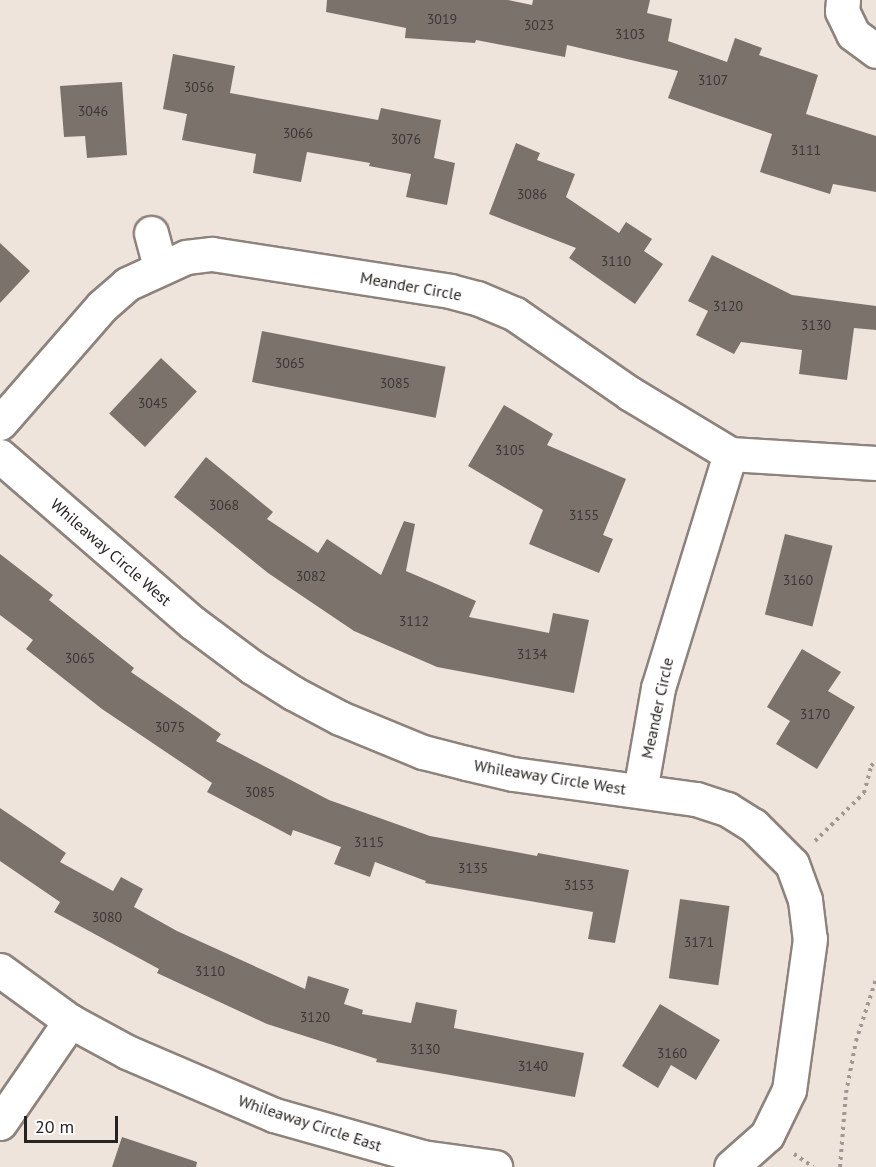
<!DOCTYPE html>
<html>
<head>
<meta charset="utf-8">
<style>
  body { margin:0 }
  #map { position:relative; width:876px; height:1167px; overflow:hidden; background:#efe4dc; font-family:"PT Sans",sans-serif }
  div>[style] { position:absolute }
  .building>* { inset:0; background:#7c726c; transform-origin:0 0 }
  .path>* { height:4px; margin-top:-2px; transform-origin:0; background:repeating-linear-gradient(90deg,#a09892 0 3px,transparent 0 7.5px) }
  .roads { filter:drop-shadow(2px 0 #8d837c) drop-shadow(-2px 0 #8d837c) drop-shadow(0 2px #8d837c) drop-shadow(0 -2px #8d837c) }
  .minor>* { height:33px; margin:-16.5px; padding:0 16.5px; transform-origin:16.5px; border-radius:16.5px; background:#fff }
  span { translate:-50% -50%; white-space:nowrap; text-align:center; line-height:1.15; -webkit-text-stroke:4.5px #fff; paint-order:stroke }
  .number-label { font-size:14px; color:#3c3733 }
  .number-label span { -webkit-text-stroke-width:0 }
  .street-label { font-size:16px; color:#272320 }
  .scale { position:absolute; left:24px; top:1116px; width:94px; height:27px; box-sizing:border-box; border:3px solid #272320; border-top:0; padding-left:8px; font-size:18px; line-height:21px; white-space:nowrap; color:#272320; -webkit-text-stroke:4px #fff; paint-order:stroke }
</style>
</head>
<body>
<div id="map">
  <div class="building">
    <div style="clip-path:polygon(327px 0,508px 0,532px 5px,533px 0,650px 0,647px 13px,672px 19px,668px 41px,727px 62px,735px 38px,762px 48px,759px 55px,818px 75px,806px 114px,876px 136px,876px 192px,833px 184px,830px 194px,760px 172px,772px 134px,668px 98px,678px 71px,567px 45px,565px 57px,476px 40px,475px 43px,405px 38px,406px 28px,326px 12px)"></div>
    <div style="clip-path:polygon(173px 54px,235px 66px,230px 93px,378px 120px,381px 108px,441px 120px,434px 158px,455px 163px,447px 205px,406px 197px,411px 174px,369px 166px,370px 163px,307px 152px,301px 182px,253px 173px,256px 154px,182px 140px,187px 114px,163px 109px)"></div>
    <div style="clip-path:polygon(122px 82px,127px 155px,87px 158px,85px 136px,64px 137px,60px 86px)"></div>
    <div style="clip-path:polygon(516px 143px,540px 153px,537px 160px,575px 174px,566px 197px,619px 233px,626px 222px,652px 239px,644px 251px,663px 264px,635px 304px,569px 258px,576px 248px,489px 214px)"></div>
    <div style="clip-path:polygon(0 243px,30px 271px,0 303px)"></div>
    <div style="clip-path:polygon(712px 255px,792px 295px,876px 306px,876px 330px,854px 328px,847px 380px,799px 374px,802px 350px,741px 342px,734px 354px,696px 335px,708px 311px,688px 301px)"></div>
    <div style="left:262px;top:331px;width:187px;height:52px;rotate:11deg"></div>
    <div style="left:161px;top:358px;width:49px;height:76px;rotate:43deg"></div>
    <div style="clip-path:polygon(504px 405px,553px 434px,547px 445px,626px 479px,603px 535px,613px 539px,599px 573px,529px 544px,543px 510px,468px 466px)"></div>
    <div style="clip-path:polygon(206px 457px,273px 512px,267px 519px,318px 553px,327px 539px,381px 575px,404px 521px,415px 524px,406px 571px,476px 601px,469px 617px,549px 633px,553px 613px,589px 620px,574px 693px,437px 667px,354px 631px,268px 573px,174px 497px)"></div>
    <div style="left:785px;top:534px;width:49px;height:83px;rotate:14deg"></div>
    <div style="clip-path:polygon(0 554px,53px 595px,49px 600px,134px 668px,131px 672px,221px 734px,216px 741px,329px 800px,430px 836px,537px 856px,538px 853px,629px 870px,615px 943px,588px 939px,593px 912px,425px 883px,426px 881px,375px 862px,370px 877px,334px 864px,341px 847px,293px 830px,291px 836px,207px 792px,212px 783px,102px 709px,26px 649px,33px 640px,0 615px)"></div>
    <div style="clip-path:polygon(802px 649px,841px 672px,828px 691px,855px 707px,817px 769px,776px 744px,790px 721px,767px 707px)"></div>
    <div style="clip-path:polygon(0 808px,66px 853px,60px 862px,113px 891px,121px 877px,143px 889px,134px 907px,177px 931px,305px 989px,308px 976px,349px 989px,344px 1004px,363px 1010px,362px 1014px,411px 1023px,416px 1002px,457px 1010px,454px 1028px,584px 1053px,575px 1097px,376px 1062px,377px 1059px,267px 1024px,157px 973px,159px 969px,54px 912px,60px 902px,0 861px)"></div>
    <div style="left:680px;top:899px;width:50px;height:80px;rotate:8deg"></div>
    <div style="clip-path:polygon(660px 1004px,720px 1040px,696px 1080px,671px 1065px,658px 1088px,622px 1066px)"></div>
    <div style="clip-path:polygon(122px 1137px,197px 1162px,196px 1167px,112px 1167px)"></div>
  </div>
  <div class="path">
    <div style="left:815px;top:841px;width:69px;rotate:-44.4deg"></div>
    <div style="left:864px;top:793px;width:28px;rotate:-75deg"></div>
    <div style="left:871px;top:766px;width:7px;rotate:-45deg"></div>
    <div style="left:794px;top:1154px;width:23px;rotate:34deg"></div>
    <div style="left:840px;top:1167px;width:74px;rotate:-85.4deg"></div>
    <div style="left:846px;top:1093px;width:53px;rotate:-79.1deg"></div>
    <div style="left:856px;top:1041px;width:65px;rotate:-72.1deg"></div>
  </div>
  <div class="roads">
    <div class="minor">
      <div style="left:843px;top:0;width:11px;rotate:95deg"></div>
      <div style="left:842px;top:11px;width:25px;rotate:64deg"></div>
      <div style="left:853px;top:34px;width:29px;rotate:36deg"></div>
      <div style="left:151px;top:233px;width:35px;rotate:75deg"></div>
      <div style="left:0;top:423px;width:155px;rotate:-48.9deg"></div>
      <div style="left:102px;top:306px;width:33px;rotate:-41deg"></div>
      <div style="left:127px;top:284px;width:65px;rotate:-24.6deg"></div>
      <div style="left:186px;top:257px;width:26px;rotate:-7deg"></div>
      <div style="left:212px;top:254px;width:241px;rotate:8.8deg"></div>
      <div style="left:450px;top:291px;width:28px;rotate:15deg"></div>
      <div style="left:477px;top:298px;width:41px;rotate:22.8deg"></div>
      <div style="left:515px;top:314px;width:139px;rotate:34.7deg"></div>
      <div style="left:629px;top:393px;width:118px;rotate:31.1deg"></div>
      <div style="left:730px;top:454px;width:146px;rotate:3.5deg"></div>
      <div style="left:0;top:456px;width:255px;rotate:40.9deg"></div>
      <div style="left:193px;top:623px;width:74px;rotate:36.7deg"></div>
      <div style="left:252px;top:667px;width:49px;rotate:32.4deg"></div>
      <div style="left:293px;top:693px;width:53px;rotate:28deg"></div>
      <div style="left:340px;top:718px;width:90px;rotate:22.3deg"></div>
      <div style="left:423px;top:752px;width:44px;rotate:14.3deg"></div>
      <div style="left:466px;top:763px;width:48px;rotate:13.2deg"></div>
      <div style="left:513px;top:774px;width:185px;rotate:7.8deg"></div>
      <div style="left:696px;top:799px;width:33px;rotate:18deg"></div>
      <div style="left:727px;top:809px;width:31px;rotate:32deg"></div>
      <div style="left:753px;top:825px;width:55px;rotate:45deg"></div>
      <div style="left:792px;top:864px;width:38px;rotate:70deg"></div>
      <div style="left:805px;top:900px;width:39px;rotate:83deg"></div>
      <div style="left:810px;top:939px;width:152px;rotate:97.9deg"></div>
      <div style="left:789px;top:1090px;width:50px;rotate:116.1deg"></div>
      <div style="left:767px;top:1135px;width:48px;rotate:138.4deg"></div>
      <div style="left:640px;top:791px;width:105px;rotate:-80.1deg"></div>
      <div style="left:658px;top:688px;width:245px;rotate:-72.9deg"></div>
      <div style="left:0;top:970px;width:87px;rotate:36.1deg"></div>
      <div style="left:70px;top:1021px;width:65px;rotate:28.5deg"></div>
      <div style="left:127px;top:1052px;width:160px;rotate:23.2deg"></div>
      <div style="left:274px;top:1115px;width:154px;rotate:15.8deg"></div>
      <div style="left:422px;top:1157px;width:74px;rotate:7.8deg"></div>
      <div style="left:0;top:1123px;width:124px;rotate:-55.5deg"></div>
    </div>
  </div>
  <div class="number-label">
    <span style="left:442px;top:19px">3019</span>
    <span style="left:539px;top:25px">3023</span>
    <span style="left:630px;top:34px">3103</span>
    <span style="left:713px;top:80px">3107</span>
    <span style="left:199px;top:87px">3056</span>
    <span style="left:93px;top:111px">3046</span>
    <span style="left:298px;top:133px">3066</span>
    <span style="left:406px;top:139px">3076</span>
    <span style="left:806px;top:150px">3111</span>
    <span style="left:532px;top:194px">3086</span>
    <span style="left:616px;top:261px">3110</span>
    <span style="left:728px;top:306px">3120</span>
    <span style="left:816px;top:325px">3130</span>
    <span style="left:290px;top:363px">3065</span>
    <span style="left:395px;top:383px">3085</span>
    <span style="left:153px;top:403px">3045</span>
    <span style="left:510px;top:450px">3105</span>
    <span style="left:224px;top:505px">3068</span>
    <span style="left:584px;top:515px">3155</span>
    <span style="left:311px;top:576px">3082</span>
    <span style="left:798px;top:580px">3160</span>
    <span style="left:414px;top:621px">3112</span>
    <span style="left:532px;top:654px">3134</span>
    <span style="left:80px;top:658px">3065</span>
    <span style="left:815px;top:714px">3170</span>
    <span style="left:170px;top:727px">3075</span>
    <span style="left:260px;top:792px">3085</span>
    <span style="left:369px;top:842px">3115</span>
    <span style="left:473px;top:868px">3135</span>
    <span style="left:579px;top:885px">3153</span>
    <span style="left:107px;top:917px">3080</span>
    <span style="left:699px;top:942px">3171</span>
    <span style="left:210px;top:971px">3110</span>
    <span style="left:315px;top:1017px">3120</span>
    <span style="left:425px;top:1049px">3130</span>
    <span style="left:672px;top:1053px">3160</span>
    <span style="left:533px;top:1066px">3140</span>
  </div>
  <div class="street-label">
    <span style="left:411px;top:286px;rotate:10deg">Meander Circle</span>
    <span style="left:111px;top:552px;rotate:41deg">Whileaway Circle West</span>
    <span style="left:657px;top:708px;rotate:-78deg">Meander Circle</span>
    <span style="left:550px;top:777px;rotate:9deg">Whileaway Circle West</span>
    <span style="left:310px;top:1123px;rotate:18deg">Whileaway Circle East</span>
  </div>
  <div class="scale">20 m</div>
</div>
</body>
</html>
